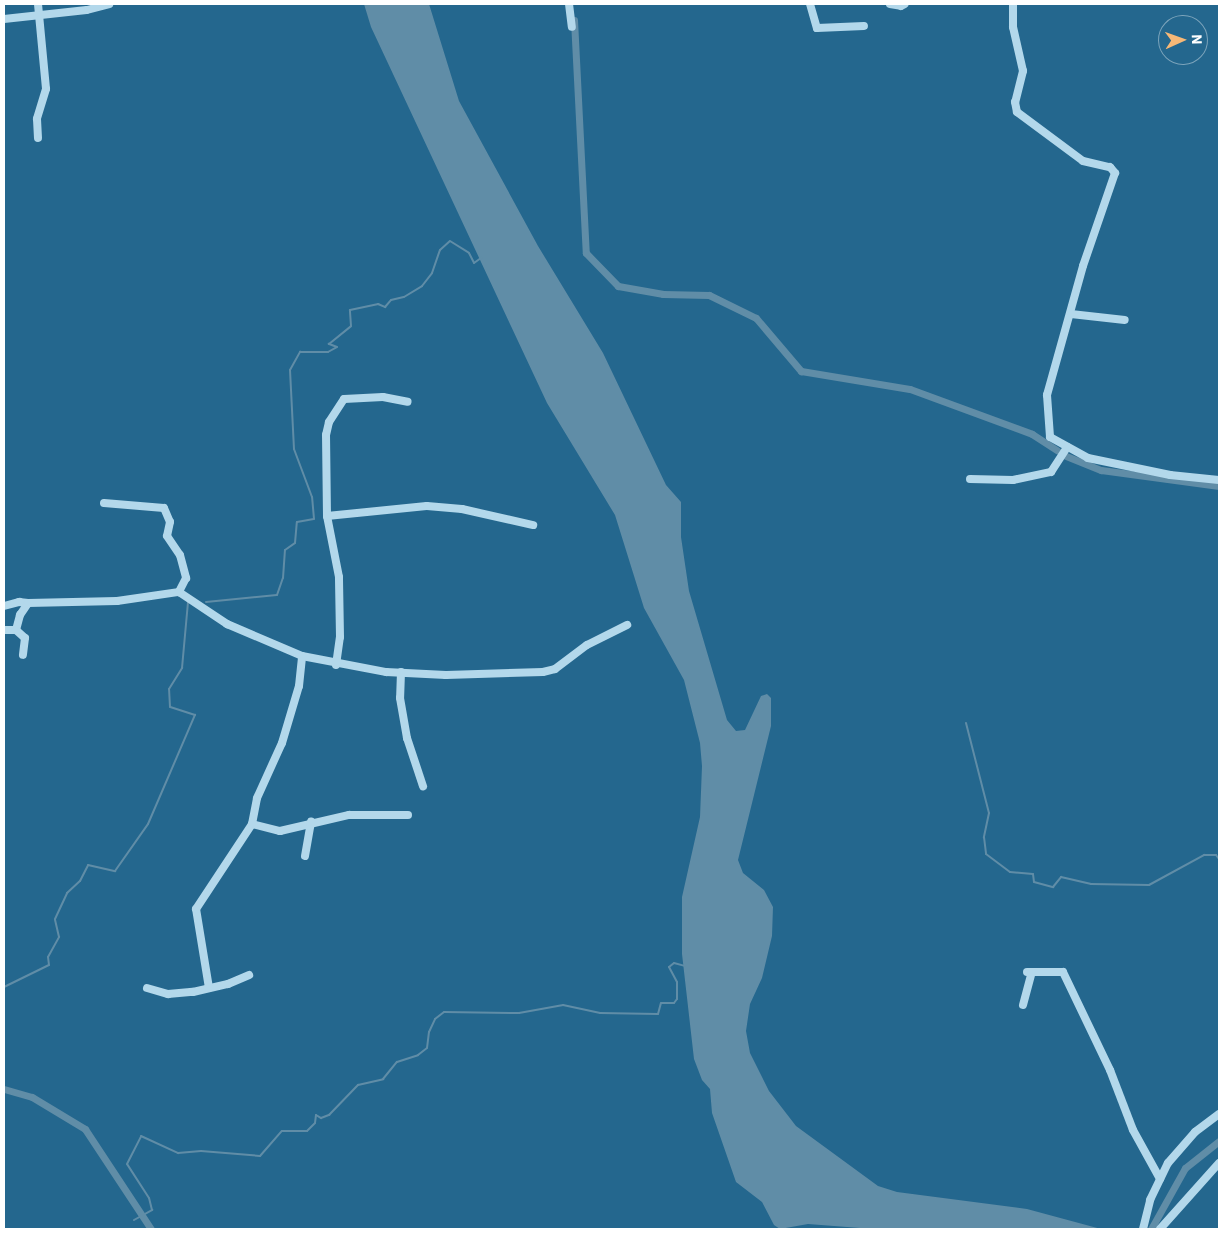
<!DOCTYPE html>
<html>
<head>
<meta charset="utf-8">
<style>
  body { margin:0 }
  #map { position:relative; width:1223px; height:1233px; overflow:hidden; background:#24678e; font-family:"IBM Plex Sans",sans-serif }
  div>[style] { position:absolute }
  .water>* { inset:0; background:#608da7 }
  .stream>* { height:2px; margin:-1px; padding:0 1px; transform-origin:1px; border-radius:1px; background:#608da7 }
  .canal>* { height:7px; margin:-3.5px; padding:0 3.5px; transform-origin:3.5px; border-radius:3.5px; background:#608da7 }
  .minor>* { height:8px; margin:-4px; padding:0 4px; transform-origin:4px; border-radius:4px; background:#b3d8eb }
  span { translate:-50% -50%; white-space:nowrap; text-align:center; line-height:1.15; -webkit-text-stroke:4.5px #24678e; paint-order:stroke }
  .frame { position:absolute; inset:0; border:5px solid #fff; pointer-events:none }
  .north { position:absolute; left:1158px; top:15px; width:50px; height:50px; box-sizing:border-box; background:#24678e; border:1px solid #7ca4bb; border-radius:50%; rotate:88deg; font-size:14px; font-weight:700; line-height:20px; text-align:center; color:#fff }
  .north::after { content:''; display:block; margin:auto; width:18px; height:22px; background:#f6b877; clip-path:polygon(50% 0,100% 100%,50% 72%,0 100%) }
</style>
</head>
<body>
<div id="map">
  <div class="water">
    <div style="clip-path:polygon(364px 4px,429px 4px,459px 101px,538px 246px,603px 353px,666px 485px,681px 502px,681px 537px,689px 591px,727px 720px,736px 731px,745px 730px,761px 696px,767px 694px,771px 698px,771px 726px,738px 860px,743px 873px,764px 890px,773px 907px,772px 936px,762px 978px,750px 1004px,746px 1031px,750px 1053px,769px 1091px,796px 1126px,878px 1186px,897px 1192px,1027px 1209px,1101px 1229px,873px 1229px,808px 1224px,780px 1229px,774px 1225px,762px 1202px,736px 1182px,712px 1113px,710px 1089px,702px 1080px,694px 1059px,682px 954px,682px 897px,700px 817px,702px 766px,700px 743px,684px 680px,644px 608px,615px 515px,547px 403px,371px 27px)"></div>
  </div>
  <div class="stream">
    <div style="left:206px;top:602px;width:71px;rotate:-5.6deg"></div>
    <div style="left:277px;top:595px;width:18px;rotate:-71deg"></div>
    <div style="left:283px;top:578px;width:28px;rotate:-86deg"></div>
    <div style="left:285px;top:550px;width:12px;rotate:-35deg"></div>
    <div style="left:295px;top:543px;width:21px;rotate:-85deg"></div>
    <div style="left:297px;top:522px;width:17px;rotate:-10deg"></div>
    <div style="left:314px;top:519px;width:22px;rotate:-95deg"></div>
    <div style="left:312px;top:497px;width:51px;rotate:-110.6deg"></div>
    <div style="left:294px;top:449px;width:79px;rotate:-92.9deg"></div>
    <div style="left:290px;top:370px;width:21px;rotate:-61deg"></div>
    <div style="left:300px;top:352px;width:28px"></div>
    <div style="left:328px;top:352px;width:10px;rotate:-29deg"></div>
    <div style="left:337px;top:347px;width:9px;rotate:-159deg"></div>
    <div style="left:329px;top:344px;width:28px;rotate:-39deg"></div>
    <div style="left:351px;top:326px;width:16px;rotate:-94deg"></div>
    <div style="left:350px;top:310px;width:29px;rotate:-12deg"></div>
    <div style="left:378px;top:304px;width:8px;rotate:23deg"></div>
    <div style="left:385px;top:307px;width:9px;rotate:-49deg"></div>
    <div style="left:391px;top:300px;width:13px;rotate:-13deg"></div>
    <div style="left:404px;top:297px;width:21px;rotate:-31deg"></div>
    <div style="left:422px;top:286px;width:16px;rotate:-52deg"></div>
    <div style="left:432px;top:273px;width:24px;rotate:-71deg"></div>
    <div style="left:440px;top:250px;width:13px;rotate:-42deg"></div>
    <div style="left:450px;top:241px;width:22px;rotate:32deg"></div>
    <div style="left:469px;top:253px;width:11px;rotate:63deg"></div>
    <div style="left:474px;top:263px;width:9px;rotate:-36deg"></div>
    <div style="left:966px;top:723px;width:93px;rotate:75.7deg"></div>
    <div style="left:989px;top:813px;width:25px;rotate:102deg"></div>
    <div style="left:984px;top:837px;width:17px;rotate:83deg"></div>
    <div style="left:986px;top:854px;width:30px;rotate:37deg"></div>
    <div style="left:1010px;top:872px;width:23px;rotate:5deg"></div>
    <div style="left:1033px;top:874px;width:8px;rotate:83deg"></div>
    <div style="left:1034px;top:882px;width:20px;rotate:15deg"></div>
    <div style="left:1053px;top:887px;width:13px;rotate:-51deg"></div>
    <div style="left:1061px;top:877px;width:31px;rotate:13deg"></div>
    <div style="left:1091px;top:884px;width:58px;rotate:1deg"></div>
    <div style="left:1149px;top:885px;width:63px;rotate:-28.6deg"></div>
    <div style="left:1204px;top:855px;width:12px"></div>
    <div style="left:1216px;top:855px;width:5px;rotate:53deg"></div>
    <div style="left:4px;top:987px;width:50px;rotate:-26.1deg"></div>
    <div style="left:49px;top:965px;width:8px;rotate:-97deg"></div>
    <div style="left:48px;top:957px;width:23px;rotate:-61deg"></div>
    <div style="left:59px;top:937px;width:18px;rotate:-103deg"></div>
    <div style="left:55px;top:919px;width:29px;rotate:-65deg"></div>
    <div style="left:67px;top:893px;width:18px;rotate:-43deg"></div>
    <div style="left:80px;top:881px;width:18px;rotate:-63deg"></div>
    <div style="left:88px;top:865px;width:28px;rotate:13deg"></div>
    <div style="left:115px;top:871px;width:57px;rotate:-54.9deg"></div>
    <div style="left:148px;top:824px;width:119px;rotate:-66.7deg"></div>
    <div style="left:195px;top:715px;width:26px;rotate:-162deg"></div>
    <div style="left:170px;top:707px;width:18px;rotate:-93deg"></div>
    <div style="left:169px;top:689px;width:25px;rotate:-58deg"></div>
    <div style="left:182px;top:668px;width:66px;rotate:-84.8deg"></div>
    <div style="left:134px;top:1220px;width:21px;rotate:-29deg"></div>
    <div style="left:152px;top:1210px;width:12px;rotate:-104deg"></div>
    <div style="left:149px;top:1198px;width:40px;rotate:-122.9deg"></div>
    <div style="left:127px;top:1164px;width:31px;rotate:-63deg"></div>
    <div style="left:141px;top:1136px;width:41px;rotate:24.7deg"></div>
    <div style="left:178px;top:1153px;width:23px;rotate:-5deg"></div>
    <div style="left:201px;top:1151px;width:59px;rotate:4.8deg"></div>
    <div style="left:260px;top:1156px;width:33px;rotate:-49deg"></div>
    <div style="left:282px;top:1131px;width:25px"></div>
    <div style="left:307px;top:1131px;width:11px;rotate:-45deg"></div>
    <div style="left:315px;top:1123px;width:8px;rotate:-83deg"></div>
    <div style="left:316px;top:1115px;width:6px;rotate:31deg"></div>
    <div style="left:321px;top:1118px;width:9px;rotate:-21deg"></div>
    <div style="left:329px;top:1115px;width:42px;rotate:-46deg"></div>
    <div style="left:358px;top:1085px;width:26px;rotate:-13deg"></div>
    <div style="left:383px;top:1079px;width:22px;rotate:-51deg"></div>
    <div style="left:397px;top:1062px;width:22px;rotate:-18deg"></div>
    <div style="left:418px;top:1055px;width:11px;rotate:-38deg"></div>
    <div style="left:427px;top:1048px;width:16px;rotate:-83deg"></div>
    <div style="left:429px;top:1032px;width:14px;rotate:-65deg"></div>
    <div style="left:435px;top:1019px;width:11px;rotate:-38deg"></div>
    <div style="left:444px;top:1012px;width:75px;rotate:0.8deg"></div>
    <div style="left:519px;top:1013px;width:45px;rotate:-10.3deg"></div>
    <div style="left:563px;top:1005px;width:38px;rotate:12deg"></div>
    <div style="left:600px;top:1013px;width:58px;rotate:1deg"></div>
    <div style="left:658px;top:1014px;width:11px;rotate:-75deg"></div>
    <div style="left:661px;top:1003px;width:13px"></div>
    <div style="left:674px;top:1003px;width:5px;rotate:-53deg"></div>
    <div style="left:677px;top:999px;width:17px;rotate:-90deg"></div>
    <div style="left:677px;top:982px;width:17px;rotate:-118deg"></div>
    <div style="left:669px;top:967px;width:6px;rotate:-39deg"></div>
    <div style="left:674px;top:963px;width:11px;rotate:15deg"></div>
  </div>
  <div class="canal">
    <div style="left:574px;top:20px;width:233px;rotate:87.1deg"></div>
    <div style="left:586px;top:253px;width:46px;rotate:45.9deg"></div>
    <div style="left:618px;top:286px;width:46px;rotate:10.1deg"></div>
    <div style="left:663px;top:294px;width:46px;rotate:1.2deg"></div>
    <div style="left:709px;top:295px;width:52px;rotate:26.1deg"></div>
    <div style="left:756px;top:318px;width:70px;rotate:49.7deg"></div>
    <div style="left:801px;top:371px;width:110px;rotate:9.4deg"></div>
    <div style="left:910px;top:389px;width:130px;rotate:20.2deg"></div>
    <div style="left:1032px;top:434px;width:30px;rotate:33deg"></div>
    <div style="left:1066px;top:456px;width:38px;rotate:22deg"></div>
    <div style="left:1101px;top:470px;width:119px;rotate:7.7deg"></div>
    <div style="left:4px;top:1089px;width:29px;rotate:16deg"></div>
    <div style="left:32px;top:1097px;width:62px;rotate:31.1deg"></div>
    <div style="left:85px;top:1129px;width:120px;rotate:56.6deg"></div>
    <div style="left:1151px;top:1229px;width:70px;rotate:-60.9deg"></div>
    <div style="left:1185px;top:1168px;width:43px;rotate:-38.5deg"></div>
  </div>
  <div class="minor">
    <div style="left:38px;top:4px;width:85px;rotate:84.6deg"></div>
    <div style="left:46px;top:89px;width:31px;rotate:107deg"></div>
    <div style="left:37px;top:119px;width:19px;rotate:87deg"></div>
    <div style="left:569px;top:4px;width:23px;rotate:83deg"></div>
    <div style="left:810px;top:4px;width:25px;rotate:74deg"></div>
    <div style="left:817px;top:28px;width:47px;rotate:-2.4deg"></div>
    <div style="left:890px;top:4px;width:11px;rotate:10deg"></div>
    <div style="left:901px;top:6px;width:4px;rotate:-27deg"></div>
    <div style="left:1013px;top:4px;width:23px;rotate:90deg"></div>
    <div style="left:1013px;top:27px;width:45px;rotate:77.2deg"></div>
    <div style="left:1023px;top:71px;width:32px;rotate:104deg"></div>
    <div style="left:1015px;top:102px;width:10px;rotate:79deg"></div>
    <div style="left:1017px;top:112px;width:82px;rotate:36.6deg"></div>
    <div style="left:1083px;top:161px;width:28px;rotate:13deg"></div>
    <div style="left:1110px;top:167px;width:8px;rotate:50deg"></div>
    <div style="left:1115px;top:173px;width:98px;rotate:109deg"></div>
    <div style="left:1083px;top:266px;width:134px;rotate:105.6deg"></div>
    <div style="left:1047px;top:395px;width:42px;rotate:85.9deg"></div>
    <div style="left:1050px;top:437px;width:43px;rotate:28.9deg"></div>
    <div style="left:1088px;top:458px;width:84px;rotate:11.7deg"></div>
    <div style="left:1170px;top:475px;width:49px;rotate:5.8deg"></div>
    <div style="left:4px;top:19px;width:83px;rotate:-6.2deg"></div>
    <div style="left:87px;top:10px;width:23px;rotate:-15deg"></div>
    <div style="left:1071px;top:314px;width:54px;rotate:6.3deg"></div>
    <div style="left:970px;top:479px;width:43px;rotate:1.3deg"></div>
    <div style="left:1013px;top:480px;width:39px;rotate:-12deg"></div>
    <div style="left:1051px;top:472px;width:30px;rotate:-57deg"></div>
    <div style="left:104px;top:503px;width:60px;rotate:4.8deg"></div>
    <div style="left:164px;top:508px;width:15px;rotate:67deg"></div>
    <div style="left:170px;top:522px;width:14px;rotate:102deg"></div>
    <div style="left:167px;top:536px;width:23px;rotate:56deg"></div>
    <div style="left:180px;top:555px;width:24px;rotate:75deg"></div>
    <div style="left:186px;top:578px;width:16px;rotate:117deg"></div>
    <div style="left:327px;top:516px;width:81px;rotate:-90.7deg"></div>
    <div style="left:326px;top:435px;width:13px;rotate:-77deg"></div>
    <div style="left:329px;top:422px;width:27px;rotate:-57deg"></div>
    <div style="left:344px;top:399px;width:39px;rotate:-3deg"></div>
    <div style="left:383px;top:397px;width:25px;rotate:11deg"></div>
    <div style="left:4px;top:606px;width:16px;rotate:-15deg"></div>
    <div style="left:19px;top:602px;width:9px;rotate:6deg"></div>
    <div style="left:4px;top:630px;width:12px"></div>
    <div style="left:16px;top:630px;width:16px;rotate:-75deg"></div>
    <div style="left:20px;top:615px;width:14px;rotate:-56deg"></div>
    <div style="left:28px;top:603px;width:89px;rotate:-1.3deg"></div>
    <div style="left:117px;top:601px;width:63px;rotate:-8.3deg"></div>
    <div style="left:179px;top:592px;width:58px;rotate:33.7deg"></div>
    <div style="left:227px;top:624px;width:82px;rotate:23.1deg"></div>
    <div style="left:302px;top:656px;width:86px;rotate:10.8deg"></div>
    <div style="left:386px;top:672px;width:60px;rotate:2.9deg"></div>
    <div style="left:446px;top:675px;width:97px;rotate:-1.8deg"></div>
    <div style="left:543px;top:672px;width:12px;rotate:-14deg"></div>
    <div style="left:555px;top:669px;width:40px;rotate:-37deg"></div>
    <div style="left:587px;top:645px;width:45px;rotate:-26.6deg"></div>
    <div style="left:16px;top:630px;width:12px;rotate:42deg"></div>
    <div style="left:25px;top:638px;width:17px;rotate:97deg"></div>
    <div style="left:336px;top:665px;width:28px;rotate:-82deg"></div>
    <div style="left:340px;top:637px;width:60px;rotate:-91deg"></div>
    <div style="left:339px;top:577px;width:62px;rotate:-101.1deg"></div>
    <div style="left:327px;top:516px;width:100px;rotate:-5.7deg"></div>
    <div style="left:427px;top:506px;width:35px;rotate:5deg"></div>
    <div style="left:462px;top:509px;width:73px;rotate:12.7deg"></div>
    <div style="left:401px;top:672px;width:26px;rotate:92deg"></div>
    <div style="left:400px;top:698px;width:41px;rotate:80.1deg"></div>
    <div style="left:407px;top:738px;width:51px;rotate:71.6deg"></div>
    <div style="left:252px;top:824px;width:29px;rotate:14deg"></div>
    <div style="left:280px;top:831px;width:71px;rotate:-13.1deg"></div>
    <div style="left:349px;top:815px;width:59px"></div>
    <div style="left:305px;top:856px;width:35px;rotate:-80deg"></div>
    <div style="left:1027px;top:972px;width:36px"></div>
    <div style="left:1063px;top:972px;width:109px;rotate:64.4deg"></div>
    <div style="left:1110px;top:1070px;width:64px;rotate:69deg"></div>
    <div style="left:1133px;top:1130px;width:56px;rotate:61.1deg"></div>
    <div style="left:147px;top:988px;width:22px;rotate:16deg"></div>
    <div style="left:168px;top:994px;width:25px;rotate:-5deg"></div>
    <div style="left:193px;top:992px;width:36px;rotate:-13deg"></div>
    <div style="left:228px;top:984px;width:23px;rotate:-23deg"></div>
    <div style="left:209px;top:988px;width:80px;rotate:-99.3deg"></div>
    <div style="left:196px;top:909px;width:102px;rotate:-56.6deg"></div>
    <div style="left:252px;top:824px;width:26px;rotate:-79deg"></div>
    <div style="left:257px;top:798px;width:60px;rotate:-65.6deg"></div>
    <div style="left:282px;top:743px;width:59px;rotate:-73.4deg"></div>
    <div style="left:299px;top:686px;width:30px;rotate:-84deg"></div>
    <div style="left:1023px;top:1005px;width:34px;rotate:-75deg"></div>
    <div style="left:1143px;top:1229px;width:30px;rotate:-76deg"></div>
    <div style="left:1150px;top:1200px;width:41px;rotate:-64.1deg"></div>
    <div style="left:1168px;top:1163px;width:41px;rotate:-48.9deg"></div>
    <div style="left:1195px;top:1132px;width:30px;rotate:-37deg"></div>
    <div style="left:1160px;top:1229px;width:89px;rotate:-48.2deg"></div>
  </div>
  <div class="frame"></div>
  <div class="north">N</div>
</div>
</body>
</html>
